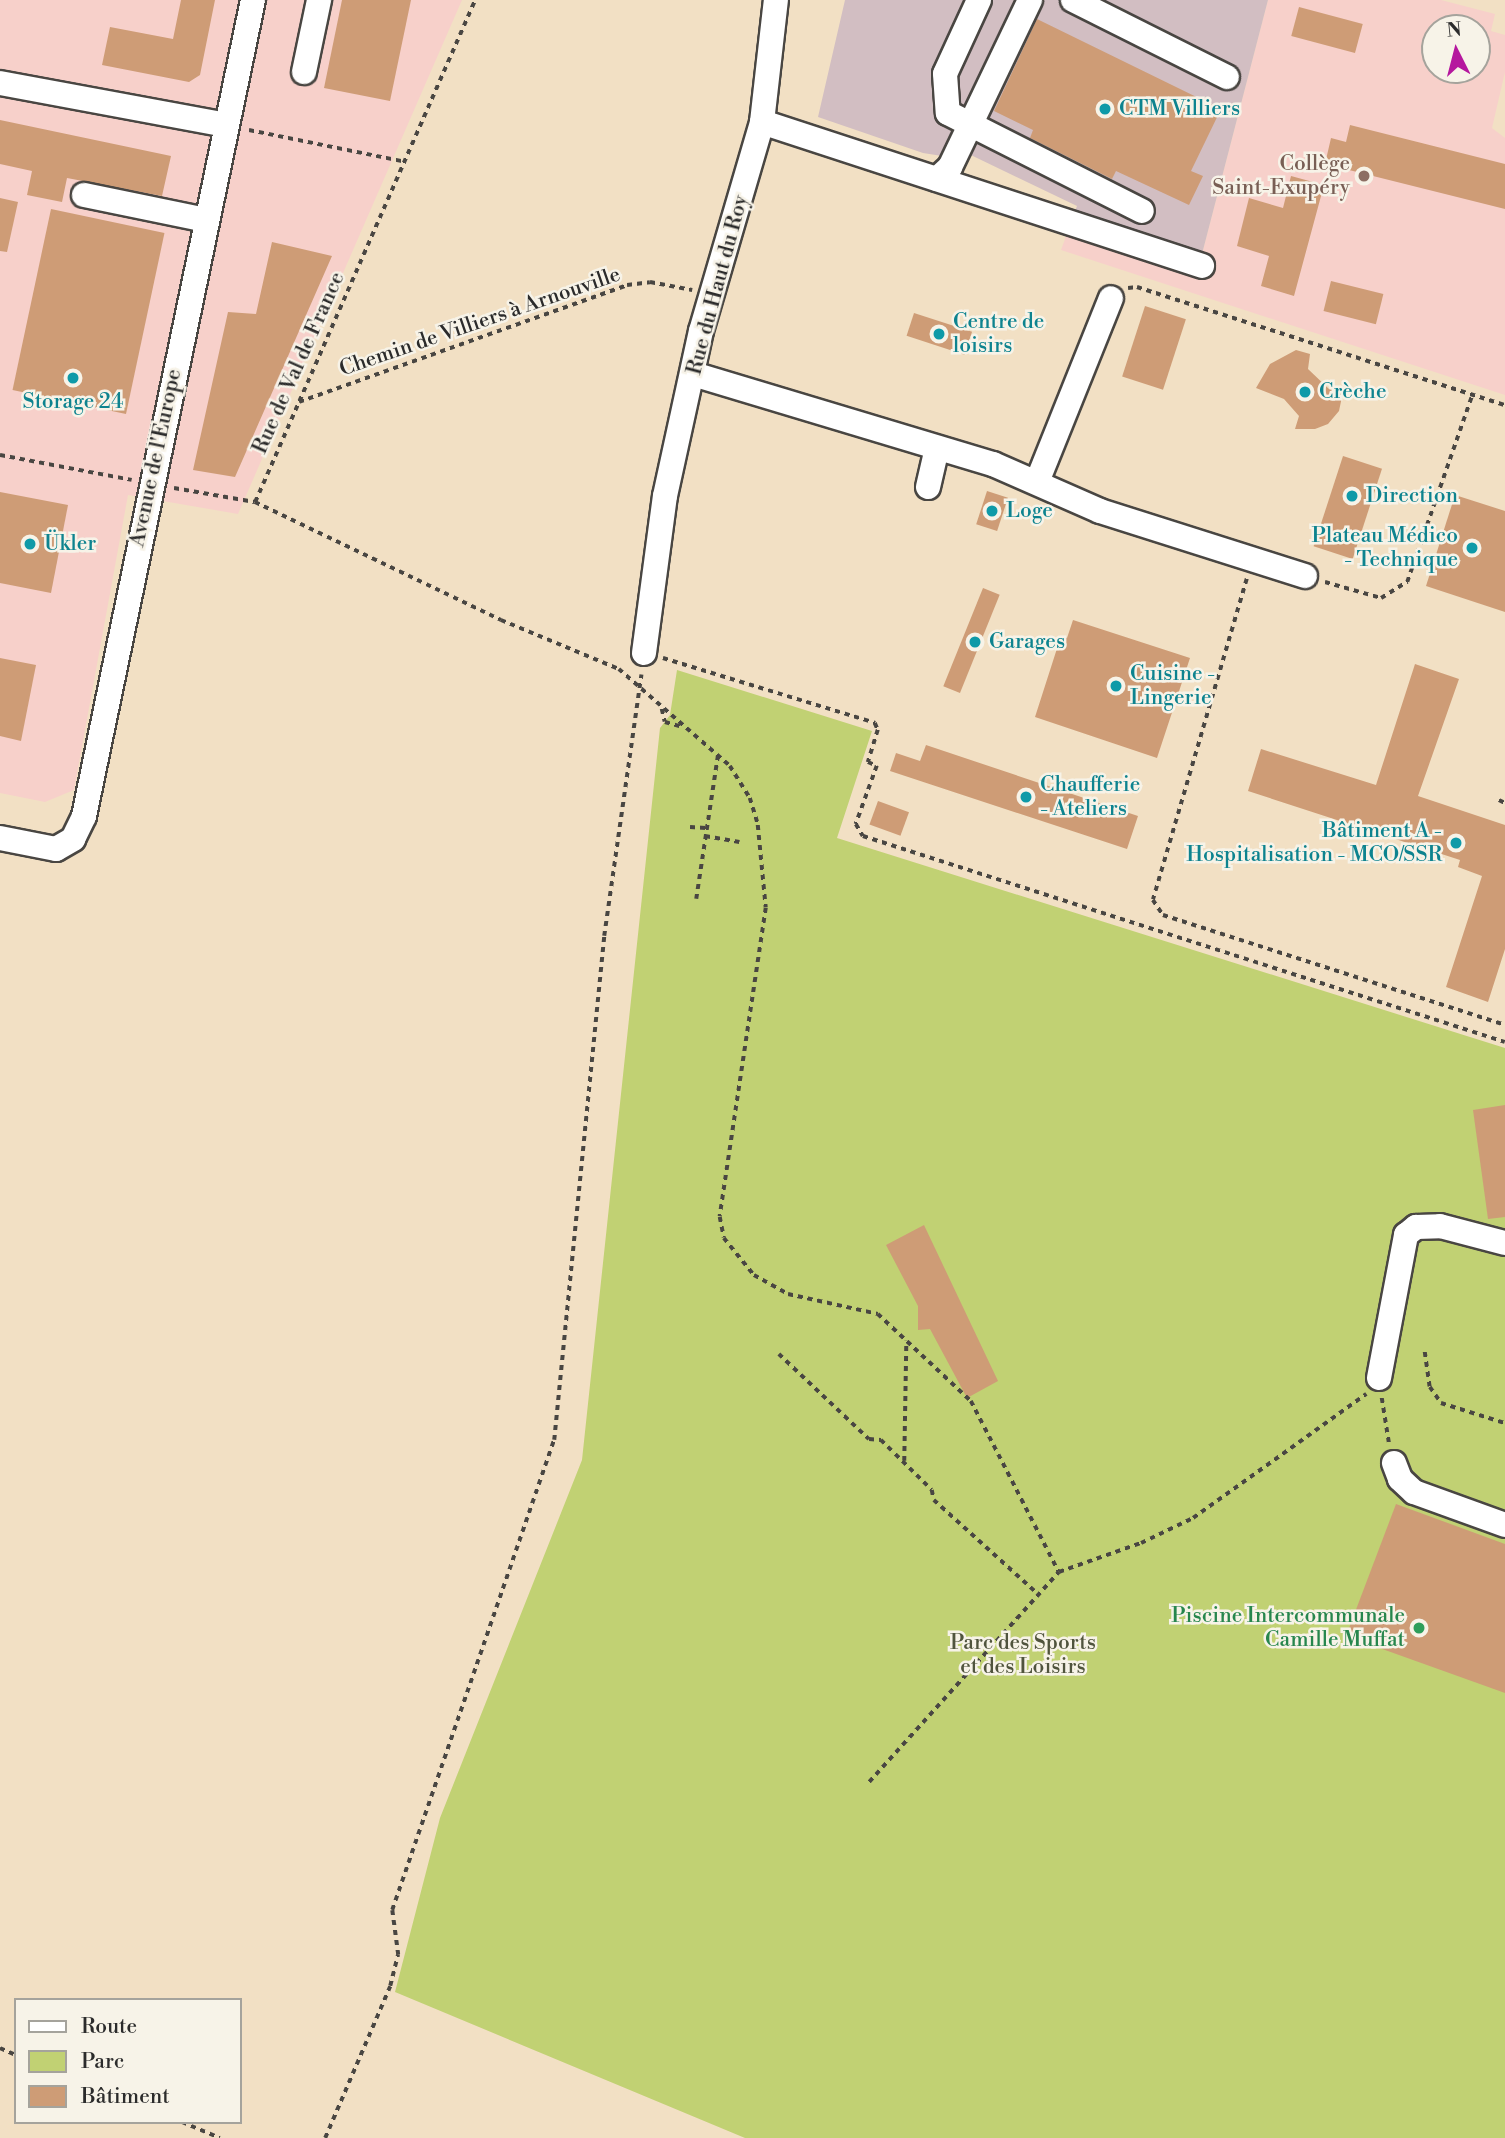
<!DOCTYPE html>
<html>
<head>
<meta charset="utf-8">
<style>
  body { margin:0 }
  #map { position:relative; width:1505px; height:2138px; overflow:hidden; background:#f2e0c4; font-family:"Libre Bodoni",serif }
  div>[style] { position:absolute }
  .built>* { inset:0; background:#f7d0ca }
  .industrial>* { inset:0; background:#d2bec2 }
  .green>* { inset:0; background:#c1d173 }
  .building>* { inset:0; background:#ce9c76; transform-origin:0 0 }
  .path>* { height:3.5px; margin-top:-1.75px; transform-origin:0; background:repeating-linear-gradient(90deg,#494642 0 5px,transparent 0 10px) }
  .roads { filter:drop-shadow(2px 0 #494642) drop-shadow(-2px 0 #494642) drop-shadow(0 2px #494642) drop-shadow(0 -2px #494642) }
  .minor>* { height:24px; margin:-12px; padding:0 12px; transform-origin:12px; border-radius:12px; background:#fff }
  .dots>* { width:19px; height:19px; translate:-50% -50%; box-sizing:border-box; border:4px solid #f7f3e8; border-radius:50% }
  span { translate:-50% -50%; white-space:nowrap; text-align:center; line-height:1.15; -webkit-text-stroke:5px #f7f3e8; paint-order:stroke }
  .culture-label { font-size:21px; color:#0d838f }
  .left { translate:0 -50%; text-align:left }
  .right { translate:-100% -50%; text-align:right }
  .education-label { font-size:21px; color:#785e54 }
  .street-label { font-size:21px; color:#2b2b2b }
  .leisure-label { font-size:21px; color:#27864d }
  .park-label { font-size:21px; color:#50543d }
  .legend { position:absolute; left:14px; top:1998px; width:228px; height:126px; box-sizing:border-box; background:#f7f3e8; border:2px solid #a5a39c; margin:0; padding:9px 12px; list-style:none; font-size:21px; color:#2b2b2b }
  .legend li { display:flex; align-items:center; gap:14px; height:35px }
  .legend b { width:35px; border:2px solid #a5a39c }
  .north { position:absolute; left:1421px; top:14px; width:70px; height:70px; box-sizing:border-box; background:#f7f3e8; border:2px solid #a5a39c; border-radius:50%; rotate:354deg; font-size:19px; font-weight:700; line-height:28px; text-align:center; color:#2b2b2b }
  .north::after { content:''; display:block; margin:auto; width:24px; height:32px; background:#b5179e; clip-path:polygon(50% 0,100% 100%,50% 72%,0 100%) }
</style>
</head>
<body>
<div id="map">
  <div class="built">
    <div style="clip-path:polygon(0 0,462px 0,238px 514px,128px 495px,74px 790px,45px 802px,0 793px)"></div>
    <div style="clip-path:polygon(evenodd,1268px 0,1441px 0,1495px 14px,1491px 31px,1505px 35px,1505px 72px,1492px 128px,1505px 138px,1505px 395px,1061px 250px,1074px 214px,1202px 254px,1268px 0,1435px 28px,1477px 28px,1477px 70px,1435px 70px,1435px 28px)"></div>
  </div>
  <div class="industrial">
    <div style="clip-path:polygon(845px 0,1268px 0,1202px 254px,1074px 214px,1077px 206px,948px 144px,942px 156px,923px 153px,818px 117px)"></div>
  </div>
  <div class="green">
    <div style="clip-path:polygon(677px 670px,872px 731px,837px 838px,1505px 1048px,1505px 2138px,745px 2138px,395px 1992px,440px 1818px,582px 1460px,660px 728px,670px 715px)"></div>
  </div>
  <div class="building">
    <div style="clip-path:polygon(181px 0,215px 0,200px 75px,189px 82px,102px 65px,110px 27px,173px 39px)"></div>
    <div style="clip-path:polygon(342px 0,411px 0,390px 101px,324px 88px)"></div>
    <div style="left:1299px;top:7px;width:66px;height:30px;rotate:15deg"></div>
    <div style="clip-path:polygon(1037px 19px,1221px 109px,1191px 171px,1203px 176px,1189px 205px,1116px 171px,1112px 179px,1030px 138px,1033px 130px,994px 111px)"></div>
    <div style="clip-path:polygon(0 120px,171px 156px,162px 196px,67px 178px,62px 202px,27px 195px,32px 171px,0 164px)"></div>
    <div style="clip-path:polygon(1350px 125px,1505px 164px,1505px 209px,1325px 164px,1331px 138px,1346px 142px)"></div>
    <div style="clip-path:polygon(1291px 176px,1324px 185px,1294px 296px,1261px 286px,1269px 256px,1237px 246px,1249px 198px,1283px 208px)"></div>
    <div style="clip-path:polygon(0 198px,18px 202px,7px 252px,0 251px)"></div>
    <div style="left:51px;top:209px;width:116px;height:185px;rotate:12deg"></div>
    <div style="clip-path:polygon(272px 242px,332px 256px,235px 477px,193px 470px,228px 312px,256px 314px)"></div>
    <div style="left:1331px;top:281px;width:54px;height:31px;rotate:14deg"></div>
    <div style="left:1145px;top:306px;width:43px;height:74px;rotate:18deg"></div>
    <div style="left:914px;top:313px;width:61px;height:24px;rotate:18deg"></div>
    <div style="clip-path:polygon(1296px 350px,1310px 354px,1308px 369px,1329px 389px,1344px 387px,1339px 411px,1328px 424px,1315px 429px,1295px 429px,1299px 416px,1284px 399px,1256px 388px,1270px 364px)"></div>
    <div style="left:1343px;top:456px;width:41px;height:95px;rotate:18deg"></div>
    <div style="left:987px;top:491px;width:22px;height:35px;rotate:18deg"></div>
    <div style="clip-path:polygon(0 492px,68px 505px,51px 593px,0 583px)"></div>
    <div style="clip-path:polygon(1455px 495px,1505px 511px,1505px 612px,1426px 586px)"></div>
    <div style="left:983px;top:588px;width:18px;height:106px;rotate:22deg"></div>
    <div style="clip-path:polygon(1073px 620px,1190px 658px,1157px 758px,1035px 717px,1061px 636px,1067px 638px)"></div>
    <div style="clip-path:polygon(0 658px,36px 665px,21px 741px,0 736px)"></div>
    <div style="clip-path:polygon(1415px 664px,1459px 679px,1418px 796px,1505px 825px,1505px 949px,1488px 1002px,1446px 987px,1482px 876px,1458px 867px,1460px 860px,1248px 791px,1261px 749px,1376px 785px)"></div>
    <div style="clip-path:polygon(926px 745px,1138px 816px,1127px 849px,890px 771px,896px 753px,920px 761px)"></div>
    <div style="left:878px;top:801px;width:33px;height:25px;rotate:20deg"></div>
    <div style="clip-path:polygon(1505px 1105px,1505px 1217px,1488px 1219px,1473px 1110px)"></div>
    <div style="clip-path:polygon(924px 1225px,998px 1381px,967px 1398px,930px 1329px,918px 1330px,918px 1306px,886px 1245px)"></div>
    <div style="clip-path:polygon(1396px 1504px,1505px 1544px,1505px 1693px,1346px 1636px)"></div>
  </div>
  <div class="path">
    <div style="left:249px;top:130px;width:160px;rotate:11.5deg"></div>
    <div style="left:1128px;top:288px;width:9px;rotate:-6deg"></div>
    <div style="left:1137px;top:287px;width:386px;rotate:17.8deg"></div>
    <div style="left:299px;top:402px;width:348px;rotate:-19.6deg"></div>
    <div style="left:627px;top:285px;width:23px;rotate:-7deg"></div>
    <div style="left:650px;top:282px;width:43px;rotate:10.8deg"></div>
    <div style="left:0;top:455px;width:134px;rotate:10.7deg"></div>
    <div style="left:174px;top:488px;width:82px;rotate:9.8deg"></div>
    <div style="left:255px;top:502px;width:548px;rotate:-66.33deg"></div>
    <div style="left:255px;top:502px;width:273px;rotate:25.6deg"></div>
    <div style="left:501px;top:620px;width:128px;rotate:22.6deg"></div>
    <div style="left:619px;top:669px;width:147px;rotate:41.1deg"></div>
    <div style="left:730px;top:766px;width:38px;rotate:58deg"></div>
    <div style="left:750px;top:798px;width:28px;rotate:73deg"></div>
    <div style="left:758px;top:825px;width:83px;rotate:84.5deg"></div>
    <div style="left:766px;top:908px;width:312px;rotate:98.5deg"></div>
    <div style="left:720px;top:1217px;width:21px;rotate:79deg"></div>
    <div style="left:724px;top:1238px;width:48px;rotate:51deg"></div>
    <div style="left:754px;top:1275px;width:39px;rotate:29deg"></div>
    <div style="left:788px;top:1294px;width:92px;rotate:12.5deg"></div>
    <div style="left:878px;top:1314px;width:127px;rotate:43.1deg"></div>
    <div style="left:971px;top:1401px;width:192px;rotate:62.8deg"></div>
    <div style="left:1059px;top:1572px;width:87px;rotate:-19.5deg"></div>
    <div style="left:1141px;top:1543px;width:58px;rotate:-25.7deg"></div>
    <div style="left:1193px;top:1518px;width:213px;rotate:-35.6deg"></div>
    <div style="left:1247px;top:579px;width:334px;rotate:106.3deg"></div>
    <div style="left:1153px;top:900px;width:18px;rotate:56deg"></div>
    <div style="left:1163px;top:915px;width:359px;rotate:17.8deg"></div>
    <div style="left:1325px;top:582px;width:58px;rotate:15.9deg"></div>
    <div style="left:1381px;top:598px;width:31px;rotate:-32deg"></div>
    <div style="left:1407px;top:582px;width:198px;rotate:-70.8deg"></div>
    <div style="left:663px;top:658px;width:222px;rotate:17deg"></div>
    <div style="left:875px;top:723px;width:8px;rotate:67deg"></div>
    <div style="left:878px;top:730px;width:34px;rotate:107deg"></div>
    <div style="left:868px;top:762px;width:10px;rotate:24deg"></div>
    <div style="left:877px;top:766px;width:62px;rotate:109.9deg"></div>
    <div style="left:856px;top:824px;width:14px;rotate:60deg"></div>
    <div style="left:863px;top:836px;width:674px;rotate:17.79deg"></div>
    <div style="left:662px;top:709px;width:13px;rotate:77deg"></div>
    <div style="left:665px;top:722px;width:18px;rotate:16deg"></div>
    <div style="left:1499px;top:800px;width:7px;rotate:27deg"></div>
    <div style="left:690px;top:827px;width:16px;rotate:4deg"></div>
    <div style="left:705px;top:836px;width:35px;rotate:10deg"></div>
    <div style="left:696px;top:899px;width:147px;rotate:-81.4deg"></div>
    <div style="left:1425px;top:1352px;width:35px;rotate:82deg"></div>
    <div style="left:1430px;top:1387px;width:19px;rotate:55deg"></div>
    <div style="left:1441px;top:1403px;width:67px;rotate:17.4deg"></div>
    <div style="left:779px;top:1354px;width:124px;rotate:43.4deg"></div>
    <div style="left:869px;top:1439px;width:12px;rotate:5deg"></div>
    <div style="left:881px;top:1440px;width:71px;rotate:44.4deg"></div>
    <div style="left:932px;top:1490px;width:10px;rotate:79deg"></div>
    <div style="left:934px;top:1500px;width:142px;rotate:42.1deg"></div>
    <div style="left:1382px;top:1398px;width:45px;rotate:81deg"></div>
    <div style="left:904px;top:1461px;width:120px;rotate:-89deg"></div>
    <div style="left:869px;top:1782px;width:283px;rotate:-47.9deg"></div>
    <div style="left:0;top:2048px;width:17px;rotate:24deg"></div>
    <div style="left:182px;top:2122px;width:41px;rotate:22.8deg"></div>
    <div style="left:325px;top:2138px;width:165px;rotate:-66.8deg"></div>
    <div style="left:390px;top:1986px;width:32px;rotate:-76deg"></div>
    <div style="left:398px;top:1955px;width:45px;rotate:-97.6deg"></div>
    <div style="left:392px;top:1910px;width:497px;rotate:-71deg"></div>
    <div style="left:554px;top:1440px;width:506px;rotate:-84.33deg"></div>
    <div style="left:604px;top:936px;width:264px;rotate:-81.9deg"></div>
  </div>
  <div class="roads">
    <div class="minor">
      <div style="left:979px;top:0;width:81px;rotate:114.7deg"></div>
      <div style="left:945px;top:74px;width:39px;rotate:86deg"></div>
      <div style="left:948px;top:113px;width:217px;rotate:26.8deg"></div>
      <div style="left:1073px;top:0;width:172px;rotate:26.6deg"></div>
      <div style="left:304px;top:72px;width:74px;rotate:-78.2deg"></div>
      <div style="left:0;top:83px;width:230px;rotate:10.5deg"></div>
      <div style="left:762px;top:122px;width:463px;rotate:18.1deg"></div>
      <div style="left:937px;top:179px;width:18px;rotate:-43deg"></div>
      <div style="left:950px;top:167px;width:185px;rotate:-64.4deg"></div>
      <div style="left:84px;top:195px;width:125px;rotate:11.6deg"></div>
      <div style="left:693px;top:374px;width:313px;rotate:16.7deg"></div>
      <div style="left:993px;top:464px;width:117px;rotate:23.7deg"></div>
      <div style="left:1100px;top:511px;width:215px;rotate:17.6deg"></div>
      <div style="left:1037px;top:482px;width:198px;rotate:-68.1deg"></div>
      <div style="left:928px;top:487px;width:40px;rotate:-77deg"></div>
      <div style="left:644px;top:653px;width:158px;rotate:-82.4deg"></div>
      <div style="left:665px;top:496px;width:169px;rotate:-77.7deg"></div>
      <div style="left:701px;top:331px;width:218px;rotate:-73.7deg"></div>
      <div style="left:762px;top:122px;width:123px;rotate:-83.5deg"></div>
      <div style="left:0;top:838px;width:57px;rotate:11.1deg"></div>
      <div style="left:56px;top:849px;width:20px;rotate:-30deg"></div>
      <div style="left:73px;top:839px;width:25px;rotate:-64deg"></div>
      <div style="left:84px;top:816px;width:833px;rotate:-78.3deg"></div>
      <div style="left:1379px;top:1378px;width:146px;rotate:-79.3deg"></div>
      <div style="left:1406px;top:1235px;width:13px;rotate:-39deg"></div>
      <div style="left:1416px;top:1227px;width:24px;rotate:-2deg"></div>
      <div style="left:1440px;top:1226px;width:67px;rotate:14.7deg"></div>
      <div style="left:1394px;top:1463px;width:17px;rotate:69deg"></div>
      <div style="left:1400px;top:1479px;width:19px;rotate:43deg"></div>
      <div style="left:1414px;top:1492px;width:97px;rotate:19.9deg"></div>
    </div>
  </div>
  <div class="dots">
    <div style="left:1105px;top:109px;background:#0f9aa8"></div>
    <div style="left:1364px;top:176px;background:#8d6e63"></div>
    <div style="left:939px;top:334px;background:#0f9aa8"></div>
    <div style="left:73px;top:378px;background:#0f9aa8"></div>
    <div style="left:1305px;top:392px;background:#0f9aa8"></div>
    <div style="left:1352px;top:496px;background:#0f9aa8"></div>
    <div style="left:992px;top:511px;background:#0f9aa8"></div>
    <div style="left:30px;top:544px;background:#0f9aa8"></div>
    <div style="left:1472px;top:548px;background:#0f9aa8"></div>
    <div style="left:975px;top:642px;background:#0f9aa8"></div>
    <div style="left:1116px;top:686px;background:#0f9aa8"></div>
    <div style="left:1026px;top:797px;background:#0f9aa8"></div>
    <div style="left:1456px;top:843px;background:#0f9aa8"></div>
    <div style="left:1419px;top:1628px;background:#2e9e5b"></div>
  </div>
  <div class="culture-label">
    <span class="left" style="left:1119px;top:109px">CTM Villiers</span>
    <span class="left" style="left:953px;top:334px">Centre de<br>loisirs</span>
    <span class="left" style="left:1319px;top:392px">Crèche</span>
    <span style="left:73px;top:402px">Storage 24</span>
    <span class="left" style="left:1366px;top:496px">Direction</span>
    <span class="left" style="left:1006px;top:511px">Loge</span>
    <span class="right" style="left:1458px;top:548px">Plateau Médico<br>- Technique</span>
    <span class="left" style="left:44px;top:544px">Ükler</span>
    <span class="left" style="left:989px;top:642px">Garages</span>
    <span class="left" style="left:1130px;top:686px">Cuisine -<br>Lingerie</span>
    <span class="left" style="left:1040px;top:797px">Chaufferie<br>- Ateliers</span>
    <span class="right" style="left:1442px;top:843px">Bâtiment A -<br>Hospitalisation - MCO/SSR</span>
  </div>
  <div class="education-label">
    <span class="right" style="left:1350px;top:176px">Collège<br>Saint-Exupéry</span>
  </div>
  <div class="street-label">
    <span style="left:718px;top:285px;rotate:-75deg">Rue du Haut du Roy</span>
    <span style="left:480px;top:322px;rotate:-19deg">Chemin de Villiers à Arnouville</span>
    <span style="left:299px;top:363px;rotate:-66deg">Rue de Val de France</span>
    <span style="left:156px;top:458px;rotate:-78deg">Avenue de l'Europe</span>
  </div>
  <div class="leisure-label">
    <span class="right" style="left:1405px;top:1628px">Piscine Intercommunale<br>Camille Muffat</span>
  </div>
  <div class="park-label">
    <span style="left:1023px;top:1655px">Parc des Sports<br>et des Loisirs</span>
  </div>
  <ul class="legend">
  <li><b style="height:9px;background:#fff"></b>Route</li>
  <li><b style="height:19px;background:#c1d173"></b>Parc</li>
  <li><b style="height:19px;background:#ce9c76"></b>Bâtiment</li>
  </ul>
  <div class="north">N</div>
</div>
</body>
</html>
